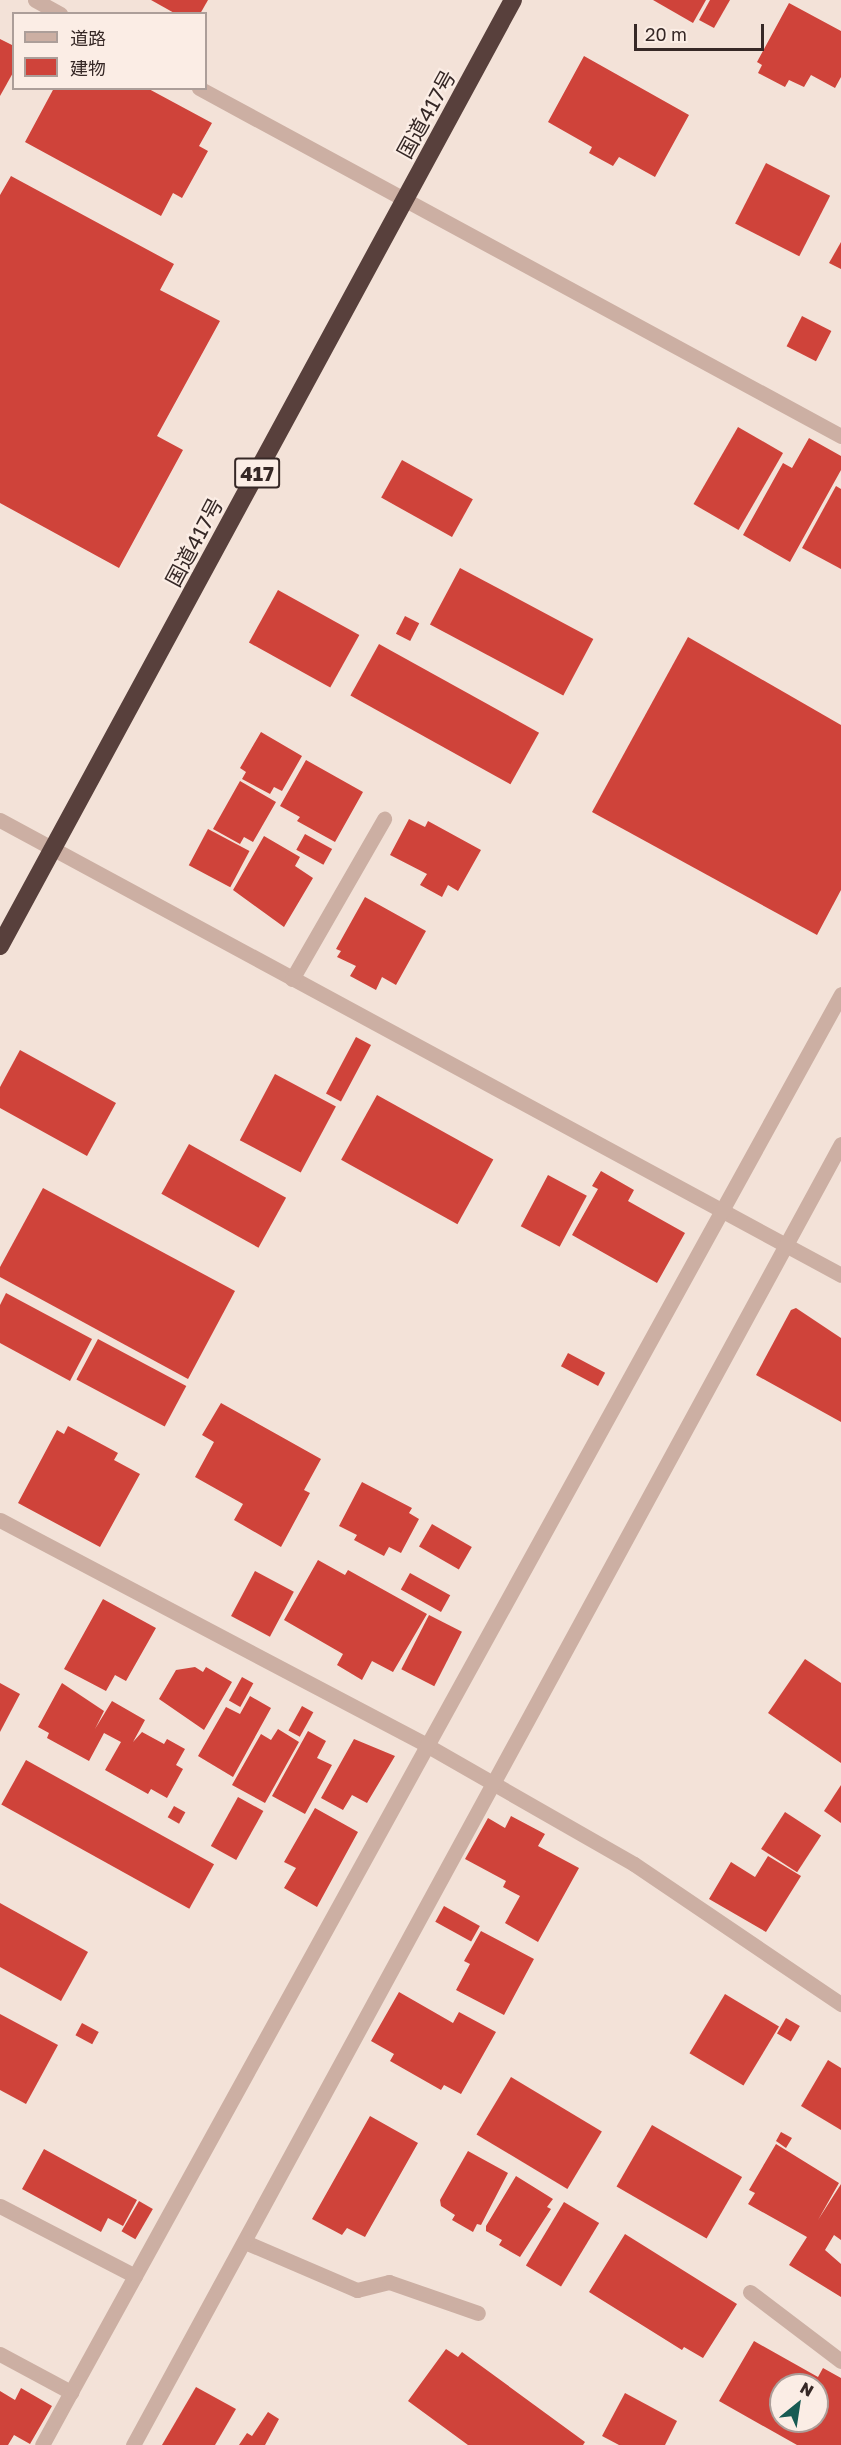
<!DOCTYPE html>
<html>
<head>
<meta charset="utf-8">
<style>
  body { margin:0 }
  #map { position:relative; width:841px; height:2445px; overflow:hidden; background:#f3e2d8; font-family:"Golos Text","Noto Sans JP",sans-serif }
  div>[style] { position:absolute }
  .building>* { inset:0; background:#cf433a; transform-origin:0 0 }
  .street>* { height:15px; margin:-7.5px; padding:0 7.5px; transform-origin:7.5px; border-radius:7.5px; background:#ccafa3 }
  .highway>* { height:18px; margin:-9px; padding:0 9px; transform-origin:9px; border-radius:9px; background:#58403c }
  span { translate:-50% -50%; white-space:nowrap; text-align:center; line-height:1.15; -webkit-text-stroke:4.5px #fbede5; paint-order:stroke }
  .shield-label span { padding:2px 4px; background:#fbede5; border:2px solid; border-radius:4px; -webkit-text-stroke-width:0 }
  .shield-label { font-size:20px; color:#362826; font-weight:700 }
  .street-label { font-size:21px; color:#362826 }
  .legend { position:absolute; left:12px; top:12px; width:195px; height:78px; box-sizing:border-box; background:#fbede5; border:2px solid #ac9e99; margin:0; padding:8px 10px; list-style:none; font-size:18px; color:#362826 }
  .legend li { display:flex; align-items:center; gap:12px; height:30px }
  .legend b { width:30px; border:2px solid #ac9e99 }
  .north { position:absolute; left:769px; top:2373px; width:60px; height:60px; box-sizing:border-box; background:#fbede5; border:2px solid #ac9e99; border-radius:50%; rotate:30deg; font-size:16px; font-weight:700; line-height:24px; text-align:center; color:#362826 }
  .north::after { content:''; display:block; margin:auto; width:21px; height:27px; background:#185b53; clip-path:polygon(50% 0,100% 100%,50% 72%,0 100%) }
  .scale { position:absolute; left:634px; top:24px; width:130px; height:27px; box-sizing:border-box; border:3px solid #362826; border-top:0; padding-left:8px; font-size:18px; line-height:21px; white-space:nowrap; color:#362826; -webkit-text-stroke:4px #fbede5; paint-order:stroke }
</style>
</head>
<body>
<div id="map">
  <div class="building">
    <div style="clip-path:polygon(151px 0,208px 0,200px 14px,176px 14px)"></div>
    <div style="clip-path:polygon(653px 0,706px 0,693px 23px)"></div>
    <div style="clip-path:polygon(710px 0,730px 0,714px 28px,699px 20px)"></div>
    <div style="clip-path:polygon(789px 3px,841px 31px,841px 77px,835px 88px,811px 75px,804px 87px,789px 80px,785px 87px,758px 73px,762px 65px,757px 62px)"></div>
    <div style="clip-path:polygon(0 39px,14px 46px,14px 71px,0 96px)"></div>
    <div style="clip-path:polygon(584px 56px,689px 115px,655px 177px,619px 157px,613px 166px,589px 153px,592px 147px,548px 122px)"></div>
    <div style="clip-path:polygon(54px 88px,147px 88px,212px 123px,199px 146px,208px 151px,182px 198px,173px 193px,161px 216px,25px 142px)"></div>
    <div style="left:766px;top:163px;width:72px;height:68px;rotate:27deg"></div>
    <div style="clip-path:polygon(11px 176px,174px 264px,160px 290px,220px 321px,157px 436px,183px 450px,119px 568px,0 503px,0 195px)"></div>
    <div style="clip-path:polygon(841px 242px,841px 269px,829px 263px)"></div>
    <div style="left:802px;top:316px;width:33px;height:34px;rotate:27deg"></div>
    <div style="left:738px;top:427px;width:52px;height:89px;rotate:30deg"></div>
    <div style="clip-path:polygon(809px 438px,841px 456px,841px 470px,790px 562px,743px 535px,783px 463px,792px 468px)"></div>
    <div style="left:402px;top:460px;width:81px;height:43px;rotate:29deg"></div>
    <div style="clip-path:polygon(836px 486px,841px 489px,841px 569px,802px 548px)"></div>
    <div style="left:460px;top:568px;width:151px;height:64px;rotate:28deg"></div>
    <div style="left:278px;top:590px;width:93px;height:60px;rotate:29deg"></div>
    <div style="left:405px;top:616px;width:16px;height:20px;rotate:27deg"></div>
    <div style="clip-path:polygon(688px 637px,841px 725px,841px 890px,817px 935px,592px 812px)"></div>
    <div style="left:379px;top:644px;width:183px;height:59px;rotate:29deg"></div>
    <div style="clip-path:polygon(261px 732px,302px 756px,282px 791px,274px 787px,270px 794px,242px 779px,246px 772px,240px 768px)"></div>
    <div style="clip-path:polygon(306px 760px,363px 792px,335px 842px,297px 821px,300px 817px,280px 806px)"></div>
    <div style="clip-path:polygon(240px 781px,276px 802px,253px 842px,244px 837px,240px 844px,213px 829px)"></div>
    <div style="clip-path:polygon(409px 819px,425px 827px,428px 821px,481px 850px,458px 891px,448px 885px,442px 897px,420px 885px,427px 874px,390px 855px)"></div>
    <div style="left:208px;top:829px;width:47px;height:41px;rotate:28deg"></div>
    <div style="left:305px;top:834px;width:31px;height:18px;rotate:29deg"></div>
    <div style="clip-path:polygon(264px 836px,300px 857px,295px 866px,313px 878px,284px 927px,233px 890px)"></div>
    <div style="clip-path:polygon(365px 897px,426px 931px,396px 985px,382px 977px,376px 990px,350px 976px,356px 966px,337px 957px,341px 951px,336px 949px)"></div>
    <div style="left:356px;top:1037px;width:17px;height:64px;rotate:28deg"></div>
    <div style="clip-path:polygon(20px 1050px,116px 1103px,87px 1156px,0 1108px,0 1087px)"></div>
    <div style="left:275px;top:1074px;width:69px;height:75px;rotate:28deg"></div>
    <div style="left:377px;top:1095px;width:133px;height:74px;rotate:29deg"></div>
    <div style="left:189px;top:1144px;width:111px;height:57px;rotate:29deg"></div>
    <div style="clip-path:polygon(601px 1171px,634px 1190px,628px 1201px,685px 1233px,657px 1283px,572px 1235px,598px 1189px,592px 1186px)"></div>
    <div style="left:548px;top:1175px;width:44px;height:58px;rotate:28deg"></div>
    <div style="clip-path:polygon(43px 1188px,235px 1291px,188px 1379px,0 1277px,0 1267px)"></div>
    <div style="clip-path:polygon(6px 1293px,92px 1339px,70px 1381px,0 1343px,0 1305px)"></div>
    <div style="clip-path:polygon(796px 1308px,841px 1338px,841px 1422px,756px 1375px,791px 1310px)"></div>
    <div style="left:98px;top:1339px;width:100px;height:46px;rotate:28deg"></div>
    <div style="left:568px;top:1353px;width:42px;height:15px;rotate:28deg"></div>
    <div style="clip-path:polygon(221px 1403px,321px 1459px,304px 1490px,310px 1493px,281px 1547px,234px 1520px,243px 1504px,195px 1477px,214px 1442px,202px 1435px)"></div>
    <div style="clip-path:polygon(68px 1426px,118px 1453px,114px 1460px,140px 1474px,100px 1547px,18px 1503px,57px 1430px,64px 1434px)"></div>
    <div style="clip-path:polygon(362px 1482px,412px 1508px,409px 1513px,419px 1519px,401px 1553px,389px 1547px,384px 1556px,354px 1540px,357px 1535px,339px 1526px)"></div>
    <div style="left:432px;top:1524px;width:46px;height:26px;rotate:30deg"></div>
    <div style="clip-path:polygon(318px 1560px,345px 1575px,348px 1570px,427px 1614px,393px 1672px,372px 1661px,362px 1680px,337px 1665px,343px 1654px,284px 1620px)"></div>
    <div style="left:255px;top:1571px;width:44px;height:51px;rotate:28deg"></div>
    <div style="left:410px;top:1573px;width:46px;height:19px;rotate:29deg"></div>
    <div style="clip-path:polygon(103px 1599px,156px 1628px,126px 1681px,115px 1675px,106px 1691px,64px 1669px)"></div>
    <div style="left:429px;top:1615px;width:37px;height:61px;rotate:27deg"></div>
    <div style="clip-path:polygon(805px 1659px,841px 1683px,841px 1763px,768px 1713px)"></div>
    <div style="clip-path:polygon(195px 1667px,203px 1672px,206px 1667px,232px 1682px,204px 1730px,159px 1699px,176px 1670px)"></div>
    <div style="left:242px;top:1677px;width:13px;height:27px;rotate:29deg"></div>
    <div style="clip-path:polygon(0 1683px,20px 1694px,0 1732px)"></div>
    <div style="clip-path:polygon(62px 1683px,104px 1711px,95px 1729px,112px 1701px,145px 1720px,133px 1742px,142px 1732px,164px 1744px,167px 1739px,185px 1749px,176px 1765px,183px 1769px,167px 1798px,151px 1789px,148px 1794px,105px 1770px,121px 1742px,104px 1733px,89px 1761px,47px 1738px,49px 1733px,38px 1727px)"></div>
    <div style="clip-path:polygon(250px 1696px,271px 1708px,233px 1777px,198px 1756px,226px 1707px,240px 1714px)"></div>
    <div style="left:302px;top:1706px;width:13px;height:28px;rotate:29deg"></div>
    <div style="clip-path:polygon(278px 1729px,299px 1742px,265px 1803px,232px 1785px,261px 1734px,271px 1740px)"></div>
    <div style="clip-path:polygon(308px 1731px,326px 1741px,317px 1758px,332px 1765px,305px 1814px,272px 1796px)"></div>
    <div style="clip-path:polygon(354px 1739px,395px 1756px,367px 1803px,352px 1795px,343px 1810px,321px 1798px)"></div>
    <div style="left:26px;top:1760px;width:215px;height:51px;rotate:29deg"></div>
    <div style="clip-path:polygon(841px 1785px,841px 1823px,824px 1811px)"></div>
    <div style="left:238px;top:1797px;width:29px;height:56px;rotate:29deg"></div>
    <div style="left:174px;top:1806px;width:13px;height:13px;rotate:29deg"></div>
    <div style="clip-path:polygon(315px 1808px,358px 1832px,317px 1907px,284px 1888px,296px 1868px,284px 1862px)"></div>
    <div style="left:785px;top:1812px;width:43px;height:44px;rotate:33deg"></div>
    <div style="clip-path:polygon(511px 1816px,545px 1834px,538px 1846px,579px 1868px,538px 1942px,505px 1923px,520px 1896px,503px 1887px,506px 1881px,465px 1859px,488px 1818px,505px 1828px)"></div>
    <div style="clip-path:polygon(768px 1856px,801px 1876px,766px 1932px,709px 1899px,731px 1862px,755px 1877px)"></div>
    <div style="clip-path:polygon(0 1903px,88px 1952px,61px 2001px,0 1967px)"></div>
    <div style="left:444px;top:1906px;width:41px;height:18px;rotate:29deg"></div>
    <div style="clip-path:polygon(481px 1931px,534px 1959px,504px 2015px,456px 1990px,470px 1964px,464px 1961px)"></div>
    <div style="clip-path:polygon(399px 1992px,453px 2023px,459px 2012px,496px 2032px,461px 2094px,444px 2085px,441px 2090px,390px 2061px,394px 2054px,371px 2041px)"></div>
    <div style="left:725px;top:1994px;width:63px;height:69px;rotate:31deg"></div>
    <div style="clip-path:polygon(0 2014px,58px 2045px,26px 2104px,0 2090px)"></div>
    <div style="left:786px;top:2018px;width:16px;height:18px;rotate:30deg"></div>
    <div style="left:82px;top:2023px;width:19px;height:14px;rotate:28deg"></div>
    <div style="clip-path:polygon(828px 2060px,841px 2068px,841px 2130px,801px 2106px)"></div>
    <div style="left:511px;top:2077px;width:106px;height:67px;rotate:31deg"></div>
    <div style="clip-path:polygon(370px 2116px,418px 2143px,365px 2237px,347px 2228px,342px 2235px,312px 2219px)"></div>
    <div style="left:652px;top:2125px;width:104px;height:71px;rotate:30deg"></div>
    <div style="clip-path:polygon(781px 2132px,792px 2138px,786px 2148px,776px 2141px)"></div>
    <div style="clip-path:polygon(776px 2144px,839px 2183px,818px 2220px,841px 2184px,841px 2240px,834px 2235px,825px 2250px,841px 2264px,841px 2297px,789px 2265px,807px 2237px,748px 2204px,755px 2193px,749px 2190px)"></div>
    <div style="clip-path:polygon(44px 2149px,137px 2200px,123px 2226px,108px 2218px,101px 2232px,22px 2189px)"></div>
    <div style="clip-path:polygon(468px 2151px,508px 2173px,481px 2225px,477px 2224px,473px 2232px,452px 2220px,455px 2215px,441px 2206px,440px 2200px)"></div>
    <div style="clip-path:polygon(516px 2176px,553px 2199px,547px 2207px,551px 2209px,520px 2257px,499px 2245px,502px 2240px,486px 2231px,486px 2226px)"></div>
    <div style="left:139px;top:2201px;width:16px;height:35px;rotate:30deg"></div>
    <div style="left:564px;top:2202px;width:41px;height:74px;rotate:31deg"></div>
    <div style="clip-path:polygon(625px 2234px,737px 2304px,703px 2358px,684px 2347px,682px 2350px,589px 2292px)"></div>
    <div style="clip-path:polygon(evenodd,754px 2341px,818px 2377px,823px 2368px,841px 2378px,841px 2445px,797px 2445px,719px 2401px,754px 2341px,781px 2385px,817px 2385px,817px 2421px,781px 2421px,781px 2385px)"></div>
    <div style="clip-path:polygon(446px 2349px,458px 2357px,462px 2352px,585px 2442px,583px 2445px,468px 2445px,408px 2401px)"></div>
    <div style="clip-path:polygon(196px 2387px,236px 2409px,215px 2445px,162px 2445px)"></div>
    <div style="clip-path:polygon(21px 2388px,52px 2406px,30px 2444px,14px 2435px,8px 2445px,0 2445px,0 2391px,15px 2400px)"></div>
    <div style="clip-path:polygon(625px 2393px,677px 2421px,665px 2445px,619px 2445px,602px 2436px)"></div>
    <div style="clip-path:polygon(268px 2412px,279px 2419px,265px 2445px,239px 2445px,247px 2433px,252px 2436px)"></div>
  </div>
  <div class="street">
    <div style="left:35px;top:0;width:29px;rotate:29deg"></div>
    <div style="left:199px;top:88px;width:730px;rotate:28.46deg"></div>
    <div style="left:0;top:820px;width:956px;rotate:28.41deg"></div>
    <div style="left:292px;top:979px;width:185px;rotate:-60.1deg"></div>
    <div style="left:0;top:1520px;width:484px;rotate:27.8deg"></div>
    <div style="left:428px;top:1746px;width:237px;rotate:29.8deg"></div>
    <div style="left:634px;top:1864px;width:250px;rotate:34.1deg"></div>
    <div style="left:0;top:2206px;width:152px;rotate:27.4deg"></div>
    <div style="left:245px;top:2242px;width:122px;rotate:23.2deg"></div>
    <div style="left:357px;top:2290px;width:33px;rotate:-14deg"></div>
    <div style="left:389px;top:2282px;width:94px;rotate:19.2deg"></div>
    <div style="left:750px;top:2292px;width:114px;rotate:37.2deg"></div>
    <div style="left:0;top:2354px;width:81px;rotate:28.2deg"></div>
    <div style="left:71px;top:2392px;width:60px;rotate:118.7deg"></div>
    <div style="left:71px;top:2392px;width:1596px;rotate:-61.15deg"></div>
    <div style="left:133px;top:2445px;width:1481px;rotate:-61.45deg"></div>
  </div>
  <div class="highway">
    <div style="left:0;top:946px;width:1076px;rotate:-61.53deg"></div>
  </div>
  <div class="shield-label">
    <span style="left:257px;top:473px">417</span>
  </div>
  <div class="street-label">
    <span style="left:426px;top:114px;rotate:-61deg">国道417号</span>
    <span style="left:194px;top:542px;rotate:-62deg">国道417号</span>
  </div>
  <ul class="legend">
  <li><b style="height:8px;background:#ccafa3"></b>道路</li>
  <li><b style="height:16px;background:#cf433a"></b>建物</li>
  </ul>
  <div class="north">N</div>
  <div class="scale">20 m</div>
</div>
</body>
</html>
